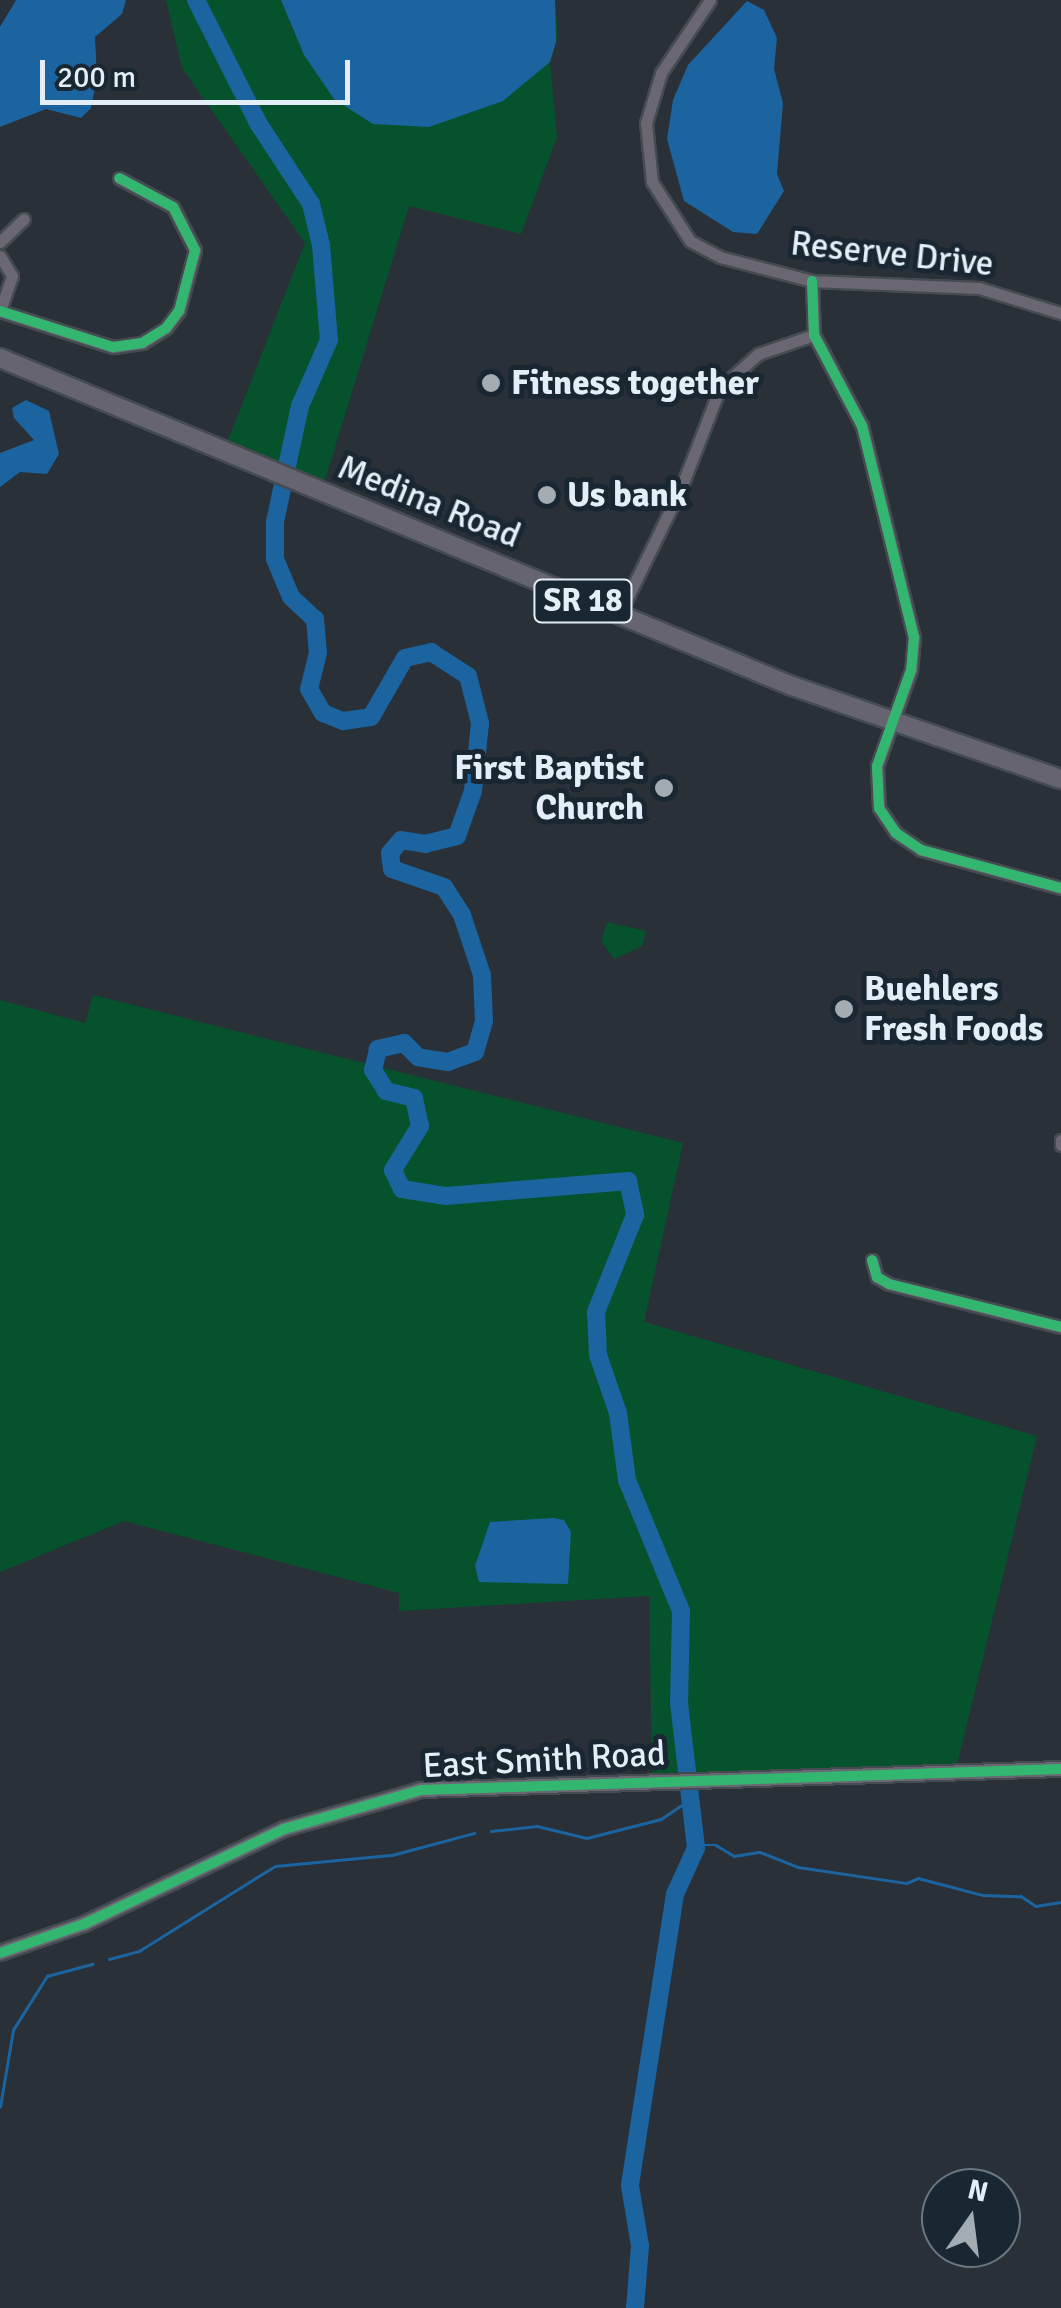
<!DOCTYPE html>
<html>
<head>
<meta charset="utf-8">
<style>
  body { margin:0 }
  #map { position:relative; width:1061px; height:2308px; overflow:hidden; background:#293037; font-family:Signika,sans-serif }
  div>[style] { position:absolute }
  .green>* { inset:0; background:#06522c }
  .water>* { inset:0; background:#1b649f }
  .stream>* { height:2.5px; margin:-1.25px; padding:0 1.25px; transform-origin:1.25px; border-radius:1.25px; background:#1b649f }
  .river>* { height:18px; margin:-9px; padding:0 9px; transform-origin:9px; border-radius:9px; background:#1b649f }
  .roads { filter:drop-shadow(2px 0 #444b51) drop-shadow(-2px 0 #444b51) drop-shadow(0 2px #444b51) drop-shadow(0 -2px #444b51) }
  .minor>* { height:11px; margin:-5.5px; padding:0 5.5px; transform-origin:5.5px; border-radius:5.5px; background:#6a6672 }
  .tertiary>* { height:14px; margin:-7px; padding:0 7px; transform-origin:7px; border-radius:7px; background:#6a6672 }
  .trunk>* { height:18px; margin:-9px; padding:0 9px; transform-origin:9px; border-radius:9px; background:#666471 }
  .cycleway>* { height:10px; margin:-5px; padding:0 5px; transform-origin:5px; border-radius:5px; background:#33b770 }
  .dots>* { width:28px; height:28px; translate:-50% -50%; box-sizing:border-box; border:5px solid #192733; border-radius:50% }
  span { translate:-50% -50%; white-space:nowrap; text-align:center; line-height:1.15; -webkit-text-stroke:10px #192733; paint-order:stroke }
  .shield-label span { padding:2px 8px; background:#192733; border:2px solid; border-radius:8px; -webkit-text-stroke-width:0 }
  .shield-label { font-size:32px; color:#e4eef6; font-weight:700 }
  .street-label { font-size:35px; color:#e4eef6 }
  .poi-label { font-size:35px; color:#e4eef6; font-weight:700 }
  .left { translate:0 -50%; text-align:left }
  .right { translate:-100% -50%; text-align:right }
  .north { position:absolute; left:921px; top:2168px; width:100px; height:100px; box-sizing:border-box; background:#192733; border:2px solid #6a7781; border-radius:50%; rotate:14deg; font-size:28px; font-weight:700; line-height:40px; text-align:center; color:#e4eef6 }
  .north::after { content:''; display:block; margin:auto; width:35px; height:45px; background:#a3acb3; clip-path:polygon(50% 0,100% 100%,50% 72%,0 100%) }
  .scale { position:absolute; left:40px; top:60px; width:310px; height:45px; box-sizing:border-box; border:5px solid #e4eef6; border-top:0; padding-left:12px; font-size:30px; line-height:35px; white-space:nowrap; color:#e4eef6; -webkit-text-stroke:8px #192733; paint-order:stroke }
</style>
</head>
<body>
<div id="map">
  <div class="green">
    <div style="clip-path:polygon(166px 0,555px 0,558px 36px,550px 62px,557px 137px,521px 234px,409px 206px,321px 493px,223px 453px,305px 243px,182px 68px)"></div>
    <div style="clip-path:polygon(607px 922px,646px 931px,642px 946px,614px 959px,601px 941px)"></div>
    <div style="clip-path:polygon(93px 995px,683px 1143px,644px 1322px,1037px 1436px,957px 1765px,652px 1774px,649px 1596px,399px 1611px,399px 1593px,124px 1521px,0 1572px,0 1000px,85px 1023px)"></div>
  </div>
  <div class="water">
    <div style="clip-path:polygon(16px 0,126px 0,122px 14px,95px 37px,97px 78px,91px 108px,81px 118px,46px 109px,0 127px,0 27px)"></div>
    <div style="clip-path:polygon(281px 0,555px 0,556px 42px,550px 62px,503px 101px,429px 127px,373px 124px,334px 99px,304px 55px)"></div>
    <div style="clip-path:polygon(747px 1px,764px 10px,777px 38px,774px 69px,783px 103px,777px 174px,784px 191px,757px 234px,733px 232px,684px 201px,667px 139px,673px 100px,688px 65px)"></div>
    <div style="clip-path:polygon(26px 400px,49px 411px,59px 454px,47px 474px,20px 472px,0 487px,0 453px,34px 440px,14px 418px,12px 408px)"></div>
    <div style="clip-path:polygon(553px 1518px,564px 1520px,571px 1532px,568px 1584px,479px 1582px,475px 1566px,490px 1522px)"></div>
  </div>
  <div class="stream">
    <div style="left:491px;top:1831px;width:46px;rotate:-6.2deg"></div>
    <div style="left:537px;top:1826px;width:51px;rotate:13.5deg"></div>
    <div style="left:587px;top:1838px;width:76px;rotate:-14.4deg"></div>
    <div style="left:661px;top:1819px;width:32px;rotate:-34deg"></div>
    <div style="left:695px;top:1845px;width:21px"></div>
    <div style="left:716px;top:1845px;width:21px;rotate:31deg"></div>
    <div style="left:734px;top:1856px;width:26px;rotate:-9deg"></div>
    <div style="left:760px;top:1852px;width:41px;rotate:21.5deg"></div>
    <div style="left:798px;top:1867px;width:110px;rotate:8.4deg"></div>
    <div style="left:907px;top:1883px;width:12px;rotate:-24deg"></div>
    <div style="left:918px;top:1878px;width:67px;rotate:14.7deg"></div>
    <div style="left:983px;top:1895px;width:38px;rotate:2deg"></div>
    <div style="left:1021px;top:1896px;width:18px;rotate:34deg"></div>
    <div style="left:1036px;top:1906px;width:25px;rotate:-9deg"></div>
    <div style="left:109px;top:1959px;width:31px;rotate:-15deg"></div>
    <div style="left:139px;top:1951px;width:160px;rotate:-32deg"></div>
    <div style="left:275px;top:1866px;width:118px;rotate:-5.4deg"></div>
    <div style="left:392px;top:1855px;width:85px;rotate:-15deg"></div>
    <div style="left:0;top:2107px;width:78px;rotate:-80.4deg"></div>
    <div style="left:13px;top:2030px;width:64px;rotate:-57.8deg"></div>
    <div style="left:47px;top:1976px;width:47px;rotate:-14.9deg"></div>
  </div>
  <div class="river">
    <div style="left:196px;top:0;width:138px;rotate:63.2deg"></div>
    <div style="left:258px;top:123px;width:97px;rotate:56.8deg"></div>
    <div style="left:311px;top:204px;width:42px;rotate:76.3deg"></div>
    <div style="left:321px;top:245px;width:95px;rotate:85.2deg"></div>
    <div style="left:329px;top:340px;width:72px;rotate:113.7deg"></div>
    <div style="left:300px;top:406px;width:119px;rotate:102.2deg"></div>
    <div style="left:275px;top:522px;width:37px;rotate:90deg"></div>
    <div style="left:275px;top:559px;width:41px;rotate:67.2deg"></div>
    <div style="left:291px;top:597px;width:33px;rotate:43deg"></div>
    <div style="left:315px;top:619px;width:34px;rotate:85deg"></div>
    <div style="left:318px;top:653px;width:37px;rotate:104deg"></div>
    <div style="left:309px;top:689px;width:28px;rotate:60deg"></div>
    <div style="left:323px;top:713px;width:22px;rotate:22deg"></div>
    <div style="left:343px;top:721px;width:28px;rotate:-8deg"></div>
    <div style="left:371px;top:717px;width:68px;rotate:-60deg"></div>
    <div style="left:405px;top:658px;width:27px;rotate:-13deg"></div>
    <div style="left:431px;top:652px;width:44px;rotate:33deg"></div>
    <div style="left:468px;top:676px;width:49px;rotate:75.7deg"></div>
    <div style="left:480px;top:723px;width:68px;rotate:95.9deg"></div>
    <div style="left:473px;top:791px;width:48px;rotate:109.6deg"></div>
    <div style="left:457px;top:836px;width:32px;rotate:166deg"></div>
    <div style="left:426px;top:844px;width:25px;rotate:-171deg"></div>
    <div style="left:401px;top:840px;width:17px;rotate:130deg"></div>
    <div style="left:390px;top:853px;width:16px;rotate:83deg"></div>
    <div style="left:392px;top:869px;width:55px;rotate:19.1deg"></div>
    <div style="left:444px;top:887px;width:33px;rotate:57deg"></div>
    <div style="left:462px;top:915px;width:63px;rotate:71.6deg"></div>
    <div style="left:482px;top:975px;width:46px;rotate:87.5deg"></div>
    <div style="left:484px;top:1021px;width:32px;rotate:106deg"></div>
    <div style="left:475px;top:1052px;width:29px;rotate:160deg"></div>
    <div style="left:448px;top:1062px;width:30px;rotate:-171deg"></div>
    <div style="left:418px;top:1057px;width:20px;rotate:-135deg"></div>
    <div style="left:404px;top:1043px;width:27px;rotate:167deg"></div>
    <div style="left:378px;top:1049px;width:22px;rotate:103deg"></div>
    <div style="left:373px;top:1070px;width:25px;rotate:58deg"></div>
    <div style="left:386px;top:1091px;width:29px;rotate:14deg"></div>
    <div style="left:414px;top:1098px;width:29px;rotate:78deg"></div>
    <div style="left:420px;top:1126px;width:52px;rotate:121.5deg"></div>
    <div style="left:393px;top:1170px;width:21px;rotate:65deg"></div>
    <div style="left:402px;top:1189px;width:45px;rotate:9deg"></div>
    <div style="left:446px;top:1196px;width:183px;rotate:-4.7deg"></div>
    <div style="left:628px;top:1181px;width:35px;rotate:78deg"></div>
    <div style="left:635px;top:1215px;width:105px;rotate:111.9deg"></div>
    <div style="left:596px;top:1312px;width:43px;rotate:87.3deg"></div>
    <div style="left:598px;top:1355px;width:61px;rotate:71deg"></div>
    <div style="left:618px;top:1413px;width:68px;rotate:82.3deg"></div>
    <div style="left:627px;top:1480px;width:142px;rotate:67.6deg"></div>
    <div style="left:681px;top:1611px;width:92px;rotate:91.2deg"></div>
    <div style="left:679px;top:1703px;width:146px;rotate:83.3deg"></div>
    <div style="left:696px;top:1848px;width:51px;rotate:114.5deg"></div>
    <div style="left:675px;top:1894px;width:295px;rotate:98.8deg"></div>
    <div style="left:630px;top:2186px;width:61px;rotate:80.5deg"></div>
    <div style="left:640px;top:2246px;width:62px;rotate:94.6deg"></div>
  </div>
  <div class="roads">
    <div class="minor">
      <div style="left:710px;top:0;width:88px;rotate:123.9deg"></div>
      <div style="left:661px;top:73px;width:52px;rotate:106.7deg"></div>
      <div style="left:646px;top:123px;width:59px;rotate:84.2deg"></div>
      <div style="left:652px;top:182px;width:70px;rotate:57.2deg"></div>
      <div style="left:690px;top:241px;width:34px;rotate:28deg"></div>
      <div style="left:720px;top:257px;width:95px;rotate:14.6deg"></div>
      <div style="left:812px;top:281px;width:167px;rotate:2.4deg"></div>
      <div style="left:979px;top:288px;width:86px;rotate:17deg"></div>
      <div style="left:0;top:242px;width:33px;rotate:-44deg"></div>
      <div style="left:0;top:256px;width:23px;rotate:59deg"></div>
      <div style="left:12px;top:276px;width:36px;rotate:109deg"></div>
      <div style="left:812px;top:281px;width:54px;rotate:87.9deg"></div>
      <div style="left:814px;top:335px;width:103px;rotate:62.2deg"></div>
      <div style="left:862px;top:426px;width:217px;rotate:76.2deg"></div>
      <div style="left:914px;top:637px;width:33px;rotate:95deg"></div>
      <div style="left:911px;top:670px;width:102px;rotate:109.5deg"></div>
      <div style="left:877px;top:766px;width:42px;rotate:87.3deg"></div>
      <div style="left:879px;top:808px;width:30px;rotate:56deg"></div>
      <div style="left:896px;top:833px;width:30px;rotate:34deg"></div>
      <div style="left:921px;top:850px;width:145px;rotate:15.2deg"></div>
      <div style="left:0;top:311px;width:119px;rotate:17.7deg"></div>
      <div style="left:113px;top:347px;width:29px;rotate:-8deg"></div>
      <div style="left:142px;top:343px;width:28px;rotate:-32deg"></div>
      <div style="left:166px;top:328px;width:21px;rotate:-53deg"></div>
      <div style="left:179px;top:311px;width:63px;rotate:-75.3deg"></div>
      <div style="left:195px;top:250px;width:48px;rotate:-117.1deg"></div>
      <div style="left:173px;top:207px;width:61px;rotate:-151.8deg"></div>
      <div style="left:619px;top:615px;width:141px;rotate:-64deg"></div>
      <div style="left:681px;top:488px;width:107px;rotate:-68.7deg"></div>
      <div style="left:720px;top:388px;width:51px;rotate:-41.8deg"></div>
      <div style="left:758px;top:354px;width:59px;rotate:-18.7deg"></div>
      <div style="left:1061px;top:1140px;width:5px;rotate:90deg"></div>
      <div style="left:872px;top:1260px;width:18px;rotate:74deg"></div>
      <div style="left:877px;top:1277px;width:14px;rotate:30deg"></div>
      <div style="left:889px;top:1284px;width:177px;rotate:14deg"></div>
    </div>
    <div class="tertiary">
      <div style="left:0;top:1953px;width:89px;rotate:-19deg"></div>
      <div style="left:84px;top:1924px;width:221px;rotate:-25.4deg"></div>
      <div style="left:284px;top:1829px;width:142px;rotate:-15.9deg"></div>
      <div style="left:421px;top:1790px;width:640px;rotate:-1.88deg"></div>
    </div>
    <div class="trunk">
      <div style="left:0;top:358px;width:857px;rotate:22.5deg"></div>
      <div style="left:792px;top:686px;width:285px;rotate:19.1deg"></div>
    </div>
  </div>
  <div class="cycleway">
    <div style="left:812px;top:281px;width:54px;rotate:87.9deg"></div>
    <div style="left:814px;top:335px;width:103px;rotate:62.2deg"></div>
    <div style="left:862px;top:426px;width:217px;rotate:76.2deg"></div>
    <div style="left:914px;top:637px;width:33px;rotate:95deg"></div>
    <div style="left:911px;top:670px;width:102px;rotate:109.5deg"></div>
    <div style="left:877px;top:766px;width:42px;rotate:87.3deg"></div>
    <div style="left:879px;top:808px;width:30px;rotate:56deg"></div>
    <div style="left:896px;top:833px;width:30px;rotate:34deg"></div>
    <div style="left:921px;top:850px;width:145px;rotate:15.2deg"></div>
    <div style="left:0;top:311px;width:119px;rotate:17.7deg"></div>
    <div style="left:113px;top:347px;width:29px;rotate:-8deg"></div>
    <div style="left:142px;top:343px;width:28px;rotate:-32deg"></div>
    <div style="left:166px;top:328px;width:21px;rotate:-53deg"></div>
    <div style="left:179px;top:311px;width:63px;rotate:-75.3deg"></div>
    <div style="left:195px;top:250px;width:48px;rotate:-117.1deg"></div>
    <div style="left:173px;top:207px;width:61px;rotate:-151.8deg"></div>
    <div style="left:872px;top:1260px;width:18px;rotate:74deg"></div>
    <div style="left:877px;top:1277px;width:14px;rotate:30deg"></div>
    <div style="left:889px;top:1284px;width:177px;rotate:14deg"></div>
    <div style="left:0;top:1953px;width:89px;rotate:-19deg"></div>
    <div style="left:84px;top:1924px;width:221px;rotate:-25.4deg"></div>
    <div style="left:284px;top:1829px;width:142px;rotate:-15.9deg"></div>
    <div style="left:421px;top:1790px;width:640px;rotate:-1.88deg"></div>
  </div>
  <div class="dots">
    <div style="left:491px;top:383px;background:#a3acb3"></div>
    <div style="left:547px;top:495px;background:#a3acb3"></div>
    <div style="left:664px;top:788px;background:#a3acb3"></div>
    <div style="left:844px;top:1009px;background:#a3acb3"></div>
  </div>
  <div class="shield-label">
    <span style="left:583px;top:601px">SR 18</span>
  </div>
  <div class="street-label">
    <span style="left:892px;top:254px;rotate:6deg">Reserve Drive</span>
    <span style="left:429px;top:502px;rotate:22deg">Medina Road</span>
    <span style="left:544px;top:1760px;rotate:-3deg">East Smith Road</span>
  </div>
  <div class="poi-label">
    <span class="left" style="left:511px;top:383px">Fitness together</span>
    <span class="left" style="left:567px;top:495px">Us bank</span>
    <span class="right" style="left:644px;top:788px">First Baptist<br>Church</span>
    <span class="left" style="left:864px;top:1009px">Buehlers<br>Fresh Foods</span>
  </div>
  <div class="north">N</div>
  <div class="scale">200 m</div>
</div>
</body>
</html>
